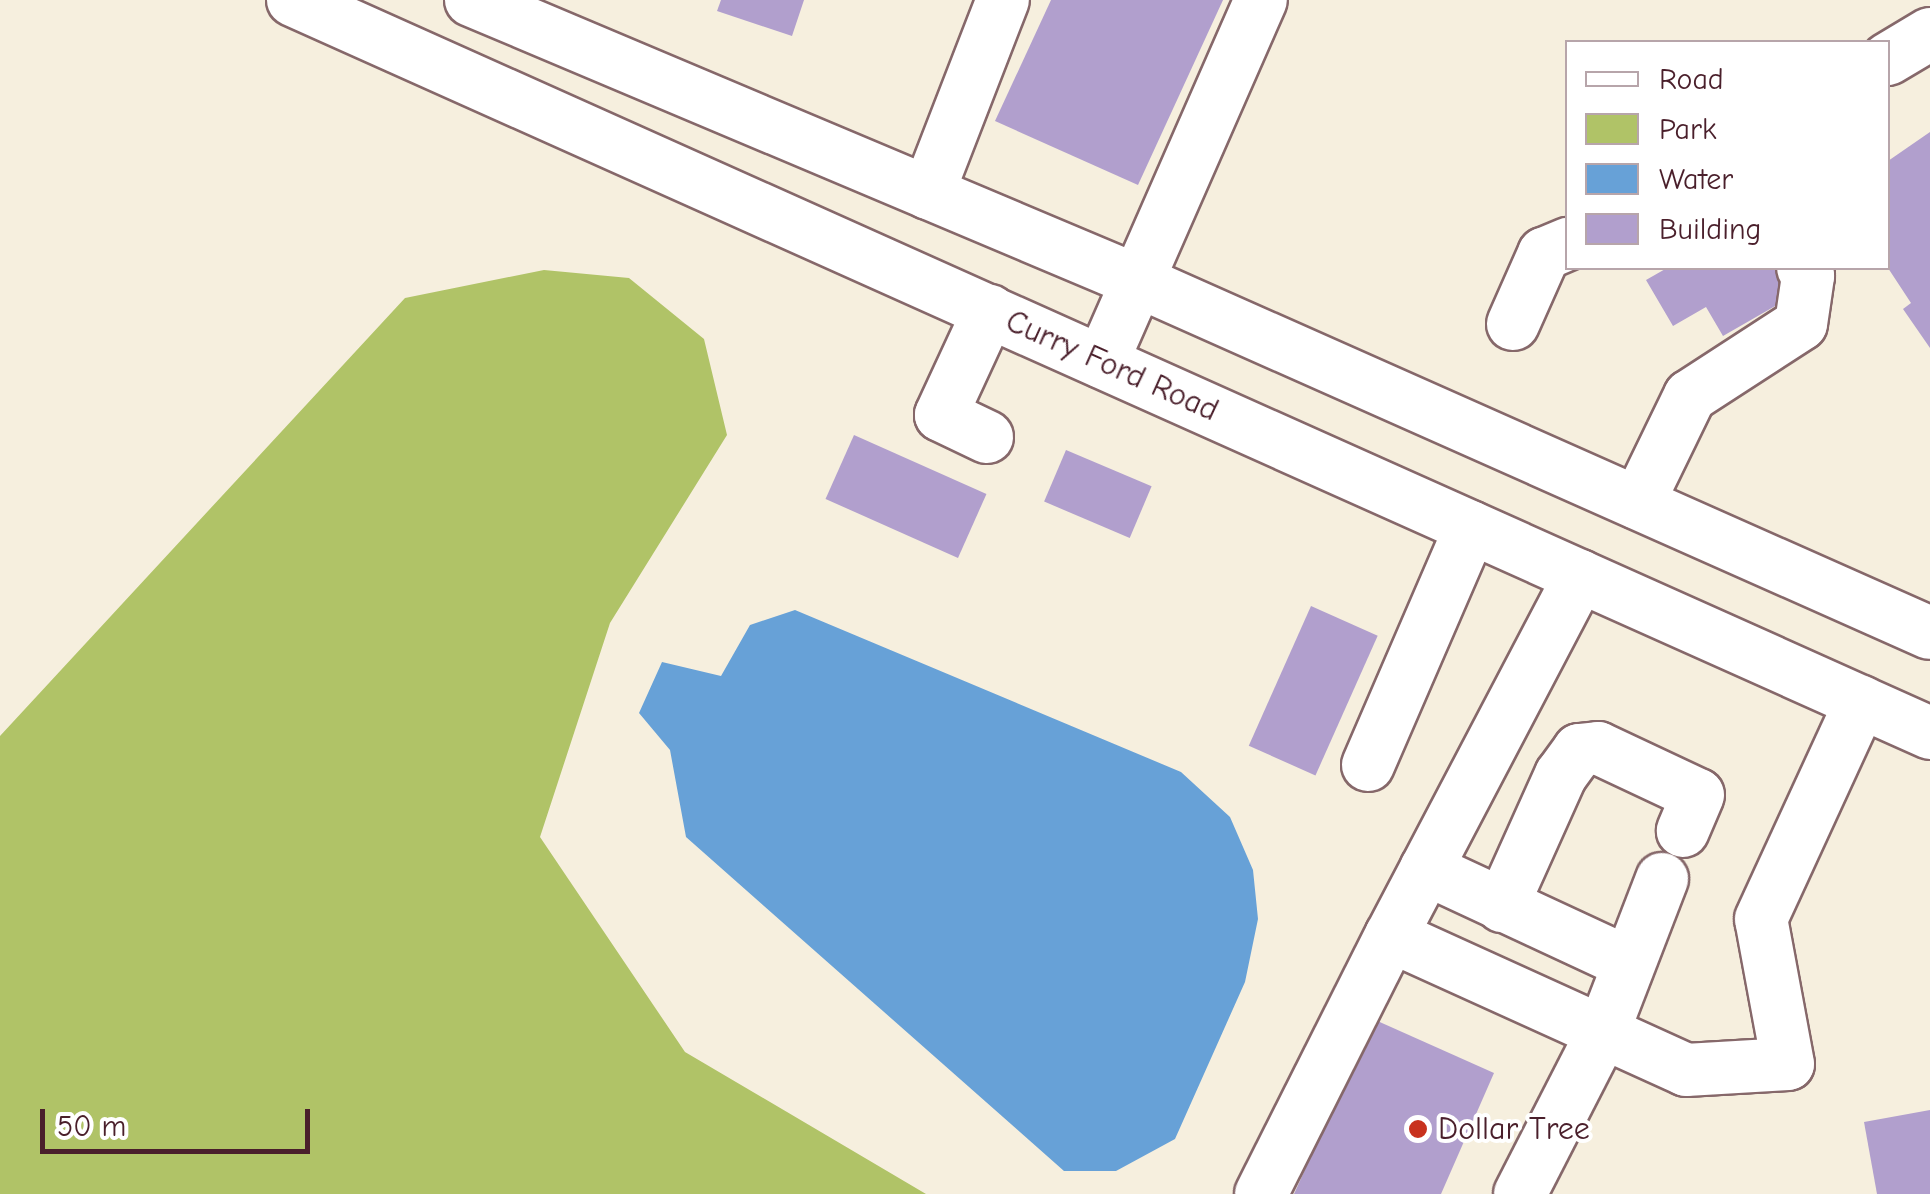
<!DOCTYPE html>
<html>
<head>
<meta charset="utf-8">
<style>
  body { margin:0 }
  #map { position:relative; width:1930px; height:1194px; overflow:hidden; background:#f6efde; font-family:"Comic Neue",sans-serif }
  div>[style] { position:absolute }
  .green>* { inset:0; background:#b0c367 }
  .water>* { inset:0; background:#67a1d7 }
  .building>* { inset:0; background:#b19fcd; transform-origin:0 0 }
  .roads { filter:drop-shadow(2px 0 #86686a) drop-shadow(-2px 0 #86686a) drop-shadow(0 2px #86686a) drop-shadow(0 -2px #86686a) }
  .minor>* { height:52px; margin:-26px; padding:0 26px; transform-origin:26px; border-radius:26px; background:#fff }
  .dots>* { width:28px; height:28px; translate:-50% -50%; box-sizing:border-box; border:5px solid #fff; border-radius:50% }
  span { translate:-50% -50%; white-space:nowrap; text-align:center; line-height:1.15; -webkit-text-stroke:8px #fff; paint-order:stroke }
  .street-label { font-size:32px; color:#4a1f2b }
  .poi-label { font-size:32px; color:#4a1f2b }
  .left { translate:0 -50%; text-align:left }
  .legend { position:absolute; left:1565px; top:40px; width:325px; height:230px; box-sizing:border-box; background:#fff; border:2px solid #b7a5aa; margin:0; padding:12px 18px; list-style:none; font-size:30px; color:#4a1f2b }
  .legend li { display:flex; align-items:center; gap:20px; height:50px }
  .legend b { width:50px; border:2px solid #b7a5aa }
  .scale { position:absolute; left:40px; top:1109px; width:270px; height:45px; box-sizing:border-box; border:5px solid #4a1f2b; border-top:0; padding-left:12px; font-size:30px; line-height:35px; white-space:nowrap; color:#4a1f2b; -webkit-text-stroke:8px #fff; paint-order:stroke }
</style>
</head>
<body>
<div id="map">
  <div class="green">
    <div style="clip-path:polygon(544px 270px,629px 278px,704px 339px,727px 435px,610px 623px,540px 837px,685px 1052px,926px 1194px,0 1194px,0 736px,405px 298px)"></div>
  </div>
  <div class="water">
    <div style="clip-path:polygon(795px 610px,1181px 772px,1230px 817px,1253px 870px,1258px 919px,1245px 982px,1175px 1139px,1116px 1171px,1064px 1171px,686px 837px,670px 750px,639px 713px,662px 662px,721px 676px,750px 625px)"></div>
  </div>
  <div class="building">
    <div style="clip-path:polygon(721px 0,804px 0,792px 36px,717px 11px)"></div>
    <div style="clip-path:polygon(1051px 0,1223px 0,1138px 185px,995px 121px)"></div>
    <div style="clip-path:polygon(1930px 132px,1930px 348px,1903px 309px,1911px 303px,1888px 268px,1888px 161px)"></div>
    <div style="clip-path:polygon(1667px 268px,1780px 268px,1796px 294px,1723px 336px,1706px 307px,1673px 326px,1646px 280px)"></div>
    <div style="left:854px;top:435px;width:145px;height:70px;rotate:24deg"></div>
    <div style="left:1066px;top:450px;width:93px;height:56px;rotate:23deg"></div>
    <div style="left:1311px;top:606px;width:73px;height:153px;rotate:24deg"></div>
    <div style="clip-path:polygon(1373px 1019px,1494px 1073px,1441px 1194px,1294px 1194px)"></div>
    <div style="clip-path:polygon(1930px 1110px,1930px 1194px,1877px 1194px,1864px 1122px)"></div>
  </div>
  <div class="roads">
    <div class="minor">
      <div style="left:293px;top:0;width:1794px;rotate:24.12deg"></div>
      <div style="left:471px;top:0;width:726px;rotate:22.86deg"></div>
      <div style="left:1140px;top:282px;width:864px;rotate:23.96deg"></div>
      <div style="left:1888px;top:59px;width:49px;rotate:-30.8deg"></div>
      <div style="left:928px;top:193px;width:207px;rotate:-68.8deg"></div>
      <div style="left:1513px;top:324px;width:77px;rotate:-66.1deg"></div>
      <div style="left:1544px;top:254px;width:26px;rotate:-23deg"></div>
      <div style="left:1102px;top:362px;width:395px;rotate:-66.3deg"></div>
      <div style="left:987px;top:437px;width:51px;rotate:-154.4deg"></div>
      <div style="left:941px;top:415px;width:115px;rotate:-65.2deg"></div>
      <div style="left:1638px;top:503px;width:119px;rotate:-64.1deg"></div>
      <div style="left:1690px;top:396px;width:132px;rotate:-33deg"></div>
      <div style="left:1801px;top:324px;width:49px;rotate:-81.7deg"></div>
      <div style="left:1808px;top:276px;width:9px;rotate:-122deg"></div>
      <div style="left:1580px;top:576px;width:407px;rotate:117.7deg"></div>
      <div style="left:1391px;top:936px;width:324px;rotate:24.4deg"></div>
      <div style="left:1686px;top:1070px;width:102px;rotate:-3.4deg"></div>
      <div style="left:1788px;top:1064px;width:147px;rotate:-100.5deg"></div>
      <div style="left:1761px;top:919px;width:239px;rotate:-65.3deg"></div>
      <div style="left:1368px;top:765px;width:259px;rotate:-66.6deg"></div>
      <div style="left:1426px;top:869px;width:221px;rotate:24.9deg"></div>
      <div style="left:1502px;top:906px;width:144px;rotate:-65.8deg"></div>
      <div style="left:1561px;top:775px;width:31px;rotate:-54deg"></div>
      <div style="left:1579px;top:750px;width:19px;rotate:-6deg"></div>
      <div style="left:1598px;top:748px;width:110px;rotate:25.2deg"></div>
      <div style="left:1698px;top:795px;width:39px;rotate:113deg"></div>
      <div style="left:1261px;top:1194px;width:289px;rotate:-63.3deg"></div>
      <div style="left:1520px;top:1194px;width:182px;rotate:-62.9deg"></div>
      <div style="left:1603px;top:1032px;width:164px;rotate:-68.9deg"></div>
    </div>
  </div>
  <div class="dots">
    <div style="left:1418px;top:1129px;background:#c8321e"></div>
  </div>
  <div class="street-label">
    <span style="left:1112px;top:366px;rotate:24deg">Curry Ford Road</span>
  </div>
  <div class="poi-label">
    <span class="left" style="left:1438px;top:1129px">Dollar Tree</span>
  </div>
  <ul class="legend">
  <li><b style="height:12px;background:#fff"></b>Road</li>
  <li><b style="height:28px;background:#b0c367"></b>Park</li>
  <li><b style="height:28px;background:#67a1d7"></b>Water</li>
  <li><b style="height:28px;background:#b19fcd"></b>Building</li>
  </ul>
  <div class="scale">50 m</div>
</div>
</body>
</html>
